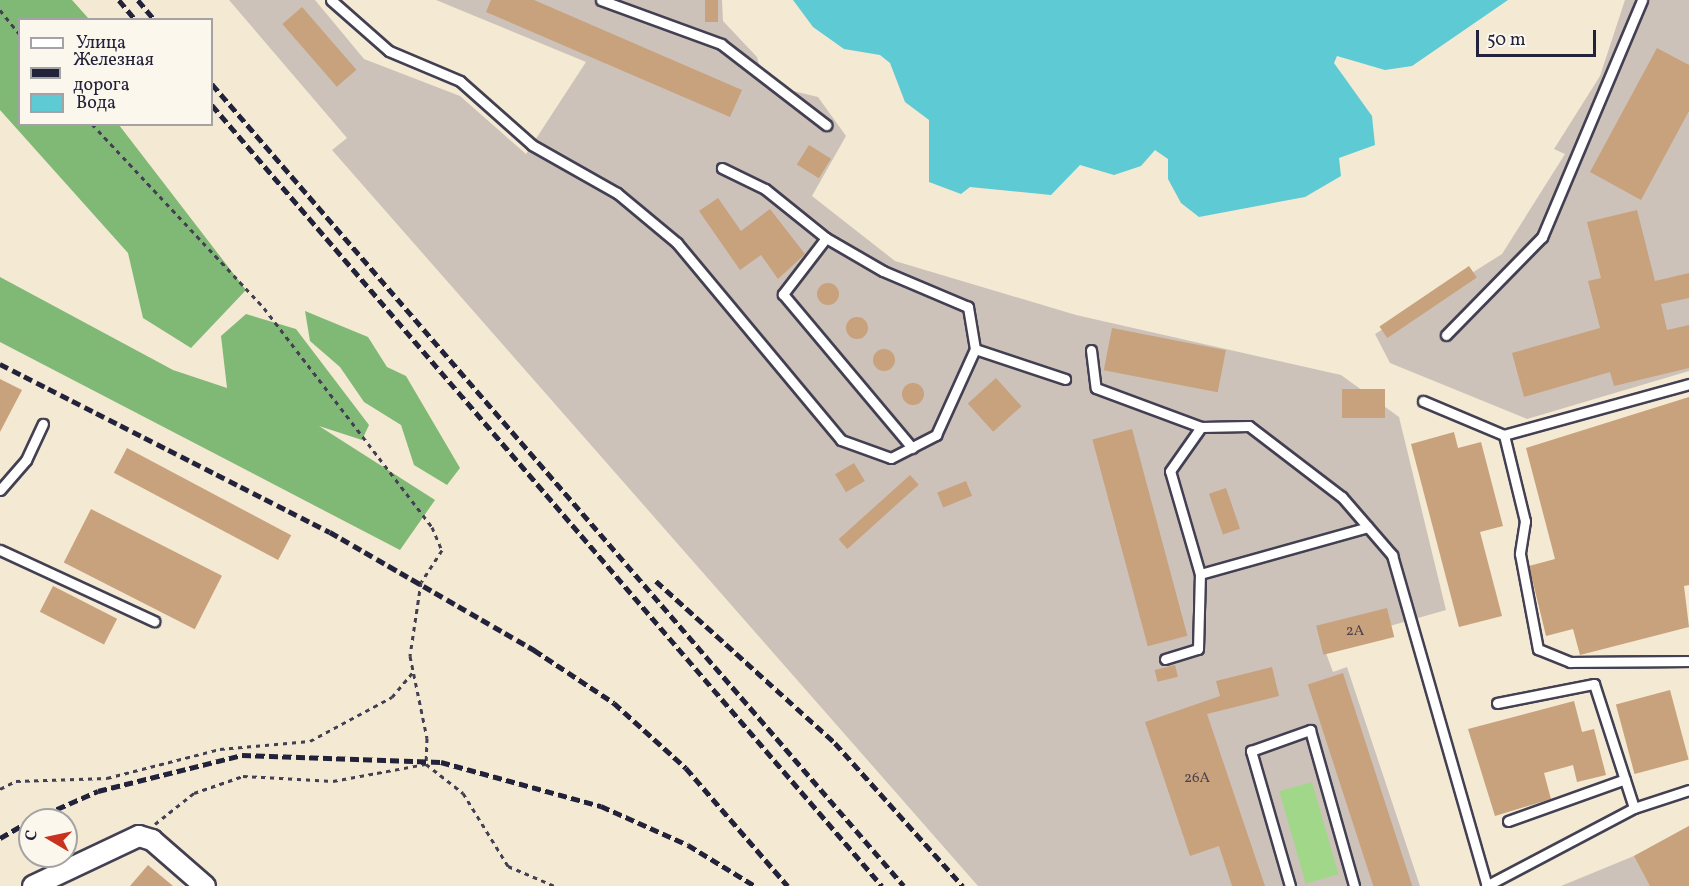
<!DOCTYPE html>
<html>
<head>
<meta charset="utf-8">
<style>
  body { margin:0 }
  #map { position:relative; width:1689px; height:886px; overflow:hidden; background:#f4e9d2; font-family:Vollkorn,serif }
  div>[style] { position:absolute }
  .industrial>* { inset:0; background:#cdc2b9 }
  .green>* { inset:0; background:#a1d789; transform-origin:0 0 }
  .forest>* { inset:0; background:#80b875 }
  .water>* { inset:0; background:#5dcad4 }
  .building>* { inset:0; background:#c8a17d; transform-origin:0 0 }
  .round { border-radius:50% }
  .path>* { height:3px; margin-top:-1.5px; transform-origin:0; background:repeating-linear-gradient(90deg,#424052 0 4.5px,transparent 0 9px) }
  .roads { filter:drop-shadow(2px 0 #424052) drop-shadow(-2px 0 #424052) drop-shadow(0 2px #424052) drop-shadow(0 -2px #424052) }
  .service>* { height:9px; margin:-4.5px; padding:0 4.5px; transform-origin:4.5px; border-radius:4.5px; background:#fff }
  .minor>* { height:20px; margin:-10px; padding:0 10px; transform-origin:10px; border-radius:10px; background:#fff }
  .rail>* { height:4.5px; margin-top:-2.25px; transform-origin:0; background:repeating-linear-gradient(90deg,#22223b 0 9px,transparent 0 13.5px) }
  span { translate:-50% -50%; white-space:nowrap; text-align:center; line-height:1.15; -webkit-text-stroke:5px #fbf7ec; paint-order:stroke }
  .number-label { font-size:15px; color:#4c424c }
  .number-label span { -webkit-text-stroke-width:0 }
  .legend { position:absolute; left:18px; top:18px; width:195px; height:108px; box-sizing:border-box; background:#fbf7ec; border:2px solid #a4a2a5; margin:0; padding:8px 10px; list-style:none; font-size:18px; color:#22223b }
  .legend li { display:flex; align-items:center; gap:12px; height:30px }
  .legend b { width:30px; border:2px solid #a4a2a5 }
  .north { position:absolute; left:18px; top:808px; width:60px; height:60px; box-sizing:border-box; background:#fbf7ec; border:2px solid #a4a2a5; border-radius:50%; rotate:279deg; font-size:16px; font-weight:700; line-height:24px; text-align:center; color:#22223b }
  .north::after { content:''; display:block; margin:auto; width:21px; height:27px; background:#c8321e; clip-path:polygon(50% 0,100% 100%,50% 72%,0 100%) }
  .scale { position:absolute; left:1476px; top:30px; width:120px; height:27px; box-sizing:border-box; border:3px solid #22223b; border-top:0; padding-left:8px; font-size:18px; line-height:21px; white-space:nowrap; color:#22223b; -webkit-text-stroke:4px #fbf7ec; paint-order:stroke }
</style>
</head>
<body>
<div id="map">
  <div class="industrial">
    <div style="clip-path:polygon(229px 0,315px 0,364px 59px,460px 96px,526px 154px,586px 62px,436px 0,722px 0,723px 21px,757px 57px,761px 71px,785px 89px,818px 97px,846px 136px,812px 196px,895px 261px,1076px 315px,1341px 375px,1399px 417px,1446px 610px,1323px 645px,1333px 672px,1347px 667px,1420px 886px,978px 886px,332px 150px,347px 138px)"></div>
    <div style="clip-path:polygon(1625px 0,1689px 0,1689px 371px,1527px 419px,1390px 363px,1375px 334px,1502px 254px,1565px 154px,1554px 149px,1600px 76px)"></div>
    <div style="clip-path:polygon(1689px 826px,1689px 886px,1561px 886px,1634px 856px)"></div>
  </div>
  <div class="green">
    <div style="left:1312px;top:782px;width:96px;height:34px;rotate:74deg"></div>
  </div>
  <div class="forest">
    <div style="clip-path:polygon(0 0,72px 0,89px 19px,20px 20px,20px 124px,119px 125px,246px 290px,191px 348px,143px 318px,128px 253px,0 110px)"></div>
    <div style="clip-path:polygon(0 277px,173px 370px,227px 388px,221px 336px,246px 314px,296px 329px,369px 425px,362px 440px,319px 426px,435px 500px,400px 550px,0 342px)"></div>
    <div style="clip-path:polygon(305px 311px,368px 337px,387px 367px,406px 376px,460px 468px,447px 485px,414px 465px,401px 425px,364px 402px,340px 367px,310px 341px)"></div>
  </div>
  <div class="water">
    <div style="clip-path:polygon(793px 0,1508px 0,1412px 66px,1385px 70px,1337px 56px,1334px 63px,1372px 116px,1375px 145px,1339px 158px,1341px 176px,1305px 197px,1199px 217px,1181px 203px,1168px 179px,1168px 159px,1155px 150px,1141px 166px,1114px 175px,1080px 165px,1051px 195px,970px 187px,961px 194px,929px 182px,929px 120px,905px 102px,890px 63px,880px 55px,844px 49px,813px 27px)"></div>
  </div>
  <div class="building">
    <div style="clip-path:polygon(491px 0,534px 0,742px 90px,730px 117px,486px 12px)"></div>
    <div style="left:705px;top:0;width:13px;height:22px"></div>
    <div style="left:302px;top:7px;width:83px;height:26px;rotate:49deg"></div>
    <div style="clip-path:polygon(1657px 48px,1689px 65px,1689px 111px,1641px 200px,1590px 172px)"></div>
    <div style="left:809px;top:145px;width:26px;height:23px;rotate:32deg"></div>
    <div style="clip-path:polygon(718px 198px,741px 231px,770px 209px,805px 254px,778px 279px,761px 255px,740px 270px,699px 211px)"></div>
    <div style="clip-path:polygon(1637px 210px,1655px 281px,1689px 273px,1689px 298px,1661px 304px,1667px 330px,1689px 325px,1689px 368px,1614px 386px,1610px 372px,1524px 397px,1512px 353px,1600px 328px,1588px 281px,1601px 278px,1587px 222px)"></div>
    <div style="left:1469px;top:266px;width:14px;height:108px;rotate:56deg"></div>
    <div class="round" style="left:817px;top:283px;width:22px;height:22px"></div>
    <div class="round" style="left:846px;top:317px;width:22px;height:22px"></div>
    <div style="left:1112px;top:328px;width:116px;height:43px;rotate:11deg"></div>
    <div class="round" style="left:873px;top:349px;width:22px;height:22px"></div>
    <div style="left:996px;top:378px;width:38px;height:38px;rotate:48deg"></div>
    <div style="clip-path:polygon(0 379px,22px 390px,0 432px)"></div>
    <div class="round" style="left:902px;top:383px;width:22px;height:22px"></div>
    <div style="left:1342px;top:389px;width:43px;height:29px"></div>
    <div style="clip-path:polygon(1689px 397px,1689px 585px,1684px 586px,1689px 627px,1580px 655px,1573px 629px,1546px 636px,1529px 566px,1555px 559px,1526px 448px)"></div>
    <div style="left:1132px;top:429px;width:214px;height:41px;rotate:75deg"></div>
    <div style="clip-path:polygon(1454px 432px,1458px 448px,1481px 442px,1503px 526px,1480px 532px,1502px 616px,1459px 627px,1411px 444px)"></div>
    <div style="left:127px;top:448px;width:186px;height:28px;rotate:28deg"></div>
    <div style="left:854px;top:463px;width:21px;height:22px;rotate:59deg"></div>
    <div style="left:910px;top:475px;width:13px;height:96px;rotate:48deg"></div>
    <div style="left:966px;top:481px;width:16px;height:31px;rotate:68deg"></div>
    <div style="left:1226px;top:488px;width:43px;height:18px;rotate:71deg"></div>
    <div style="left:91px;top:509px;width:147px;height:60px;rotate:27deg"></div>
    <div style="left:53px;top:586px;width:72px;height:29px;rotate:27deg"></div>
    <div style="left:1387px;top:608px;width:30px;height:73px;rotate:76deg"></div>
    <div style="left:1175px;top:665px;width:12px;height:21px;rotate:76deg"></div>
    <div style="clip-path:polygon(1272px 667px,1279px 696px,1207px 714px,1265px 886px,1232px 886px,1219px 846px,1190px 856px,1145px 722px,1220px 696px,1216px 681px)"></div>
    <div style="left:1343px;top:673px;width:224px;height:37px;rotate:72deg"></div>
    <div style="left:1670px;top:690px;width:72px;height:56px;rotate:75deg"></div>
    <div style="clip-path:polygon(1574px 701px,1582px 732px,1594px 729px,1606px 775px,1577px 782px,1573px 765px,1544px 773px,1551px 799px,1495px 816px,1468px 729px)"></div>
    <div style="clip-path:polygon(1689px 826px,1689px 886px,1650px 886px,1634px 856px)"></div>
    <div style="clip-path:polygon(148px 865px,173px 886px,130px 886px)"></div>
  </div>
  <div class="path">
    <div style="left:0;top:10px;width:32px;rotate:51deg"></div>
    <div style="left:92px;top:124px;width:252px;rotate:46.9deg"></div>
    <div style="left:264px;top:308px;width:276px;rotate:52.5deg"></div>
    <div style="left:432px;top:527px;width:25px;rotate:67deg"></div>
    <div style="left:442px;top:550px;width:38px;rotate:123deg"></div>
    <div style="left:421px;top:582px;width:75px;rotate:98.5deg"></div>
    <div style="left:410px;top:656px;width:84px;rotate:78.3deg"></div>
    <div style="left:427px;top:738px;width:26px;rotate:92deg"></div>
    <div style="left:426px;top:764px;width:47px;rotate:38.1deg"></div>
    <div style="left:463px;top:793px;width:86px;rotate:58.3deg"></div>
    <div style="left:508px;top:866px;width:51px;rotate:23.1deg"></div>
    <div style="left:0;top:789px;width:18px;rotate:-27deg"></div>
    <div style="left:16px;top:781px;width:91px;rotate:-1.9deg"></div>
    <div style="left:107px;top:778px;width:117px;rotate:-14.4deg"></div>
    <div style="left:220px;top:749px;width:90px;rotate:-5.1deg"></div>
    <div style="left:310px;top:741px;width:93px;rotate:-28.2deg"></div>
    <div style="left:392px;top:697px;width:33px;rotate:-50deg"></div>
    <div style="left:155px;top:824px;width:50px;rotate:-38.5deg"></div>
    <div style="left:194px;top:793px;width:52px;rotate:-19.1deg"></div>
    <div style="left:243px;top:776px;width:90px;rotate:3.2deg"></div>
    <div style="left:333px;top:781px;width:95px;rotate:-10.4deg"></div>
  </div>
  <div class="roads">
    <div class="service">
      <div style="left:331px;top:0;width:77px;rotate:41.3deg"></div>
      <div style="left:389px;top:51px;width:77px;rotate:22.9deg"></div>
      <div style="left:460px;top:81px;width:96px;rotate:41.6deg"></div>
      <div style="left:532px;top:145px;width:98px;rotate:29.5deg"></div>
      <div style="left:617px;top:193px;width:78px;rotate:39.8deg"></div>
      <div style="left:677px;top:243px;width:256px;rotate:50.2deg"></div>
      <div style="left:841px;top:440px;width:53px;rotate:19.8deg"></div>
      <div style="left:891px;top:458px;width:51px;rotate:-27.1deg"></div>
      <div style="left:936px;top:435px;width:94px;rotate:-65.6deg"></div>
      <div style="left:975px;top:349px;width:43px;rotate:-99.5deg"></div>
      <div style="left:968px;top:307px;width:92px;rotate:-157deg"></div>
      <div style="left:883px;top:271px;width:66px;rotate:-149.9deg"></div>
      <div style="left:826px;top:238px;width:78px;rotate:-141.2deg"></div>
      <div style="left:765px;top:189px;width:48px;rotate:-154deg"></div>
      <div style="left:601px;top:0;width:128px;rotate:20.1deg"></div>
      <div style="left:721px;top:44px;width:133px;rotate:37.6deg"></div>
      <div style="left:826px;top:238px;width:71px;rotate:127.5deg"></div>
      <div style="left:783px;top:294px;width:201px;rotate:50deg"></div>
      <div style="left:1446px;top:335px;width:137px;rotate:-45.6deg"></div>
      <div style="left:1542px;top:237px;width:257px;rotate:-67.1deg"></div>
      <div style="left:975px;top:349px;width:95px;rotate:18.4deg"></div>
      <div style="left:1091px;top:350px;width:38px;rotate:83deg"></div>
      <div style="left:1096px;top:388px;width:112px;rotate:20.4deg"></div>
      <div style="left:1689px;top:384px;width:192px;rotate:164.6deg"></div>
      <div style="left:1504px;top:435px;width:89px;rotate:76.3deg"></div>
      <div style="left:1525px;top:521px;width:33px;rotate:99deg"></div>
      <div style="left:1520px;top:554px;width:97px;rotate:79.3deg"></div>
      <div style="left:1538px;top:649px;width:35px;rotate:22deg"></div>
      <div style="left:1570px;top:662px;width:119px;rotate:-0.5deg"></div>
      <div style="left:1423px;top:401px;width:88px;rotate:22.8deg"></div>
      <div style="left:0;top:490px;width:40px;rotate:-49deg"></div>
      <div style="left:26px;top:460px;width:40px;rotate:-65deg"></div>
      <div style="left:0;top:550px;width:170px;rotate:24.8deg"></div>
      <div style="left:1200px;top:574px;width:174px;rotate:-15.6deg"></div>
      <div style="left:1165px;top:659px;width:34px;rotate:-17deg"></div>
      <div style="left:1198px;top:649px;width:75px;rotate:-88.5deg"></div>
      <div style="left:1200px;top:574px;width:107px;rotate:-106.2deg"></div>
      <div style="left:1170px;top:471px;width:54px;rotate:-54.8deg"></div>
      <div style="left:1201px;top:427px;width:48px;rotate:-1.2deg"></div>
      <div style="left:1249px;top:426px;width:117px;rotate:37.4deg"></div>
      <div style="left:1342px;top:497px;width:77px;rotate:49.2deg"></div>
      <div style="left:1392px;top:555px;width:344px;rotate:74deg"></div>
      <div style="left:1497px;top:703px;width:99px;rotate:-11.1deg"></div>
      <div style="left:1594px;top:684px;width:130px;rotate:72.1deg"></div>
      <div style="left:1508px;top:821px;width:124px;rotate:-19.7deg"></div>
      <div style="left:1290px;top:886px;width:141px;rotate:-106.1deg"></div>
      <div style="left:1251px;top:751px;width:63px;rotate:-19.6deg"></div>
      <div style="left:1310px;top:730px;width:162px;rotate:74.2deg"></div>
      <div style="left:1486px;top:886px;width:167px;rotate:-27.8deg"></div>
      <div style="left:1634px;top:808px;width:58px;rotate:-18.1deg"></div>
    </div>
    <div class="minor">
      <div style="left:33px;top:886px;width:117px;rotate:-25.3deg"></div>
      <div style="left:139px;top:836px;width:14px;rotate:17deg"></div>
      <div style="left:152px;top:840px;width:70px;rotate:41deg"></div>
    </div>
  </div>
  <div class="rail">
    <div style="left:119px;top:0;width:26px;rotate:50deg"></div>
    <div style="left:138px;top:0;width:26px;rotate:50deg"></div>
    <div style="left:212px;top:84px;width:1059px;rotate:49.21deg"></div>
    <div style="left:212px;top:105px;width:1029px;rotate:49.37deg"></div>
    <div style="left:0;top:364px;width:370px;rotate:27deg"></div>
    <div style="left:330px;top:532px;width:236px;rotate:30deg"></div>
    <div style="left:534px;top:650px;width:96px;rotate:33.5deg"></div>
    <div style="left:614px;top:703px;width:97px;rotate:42.1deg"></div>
    <div style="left:686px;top:768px;width:156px;rotate:49.2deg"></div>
    <div style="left:656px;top:581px;width:241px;rotate:42.1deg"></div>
    <div style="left:835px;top:743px;width:192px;rotate:48.2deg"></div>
    <div style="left:32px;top:820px;width:72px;rotate:-23.7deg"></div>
    <div style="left:98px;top:791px;width:148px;rotate:-14deg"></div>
    <div style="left:242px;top:755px;width:199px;rotate:2deg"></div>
    <div style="left:441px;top:762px;width:166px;rotate:15.4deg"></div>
    <div style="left:601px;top:806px;width:95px;rotate:24.1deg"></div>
    <div style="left:688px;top:845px;width:79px;rotate:31.5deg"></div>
    <div style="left:0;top:838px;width:34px;rotate:-30deg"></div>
  </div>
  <div class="number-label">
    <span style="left:1355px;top:632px">2А</span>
    <span style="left:1197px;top:779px">26А</span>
  </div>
  <ul class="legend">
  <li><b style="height:8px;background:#fff"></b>Улица</li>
  <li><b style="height:8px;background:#22223b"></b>Железная дорога</li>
  <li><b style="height:16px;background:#5dcad4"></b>Вода</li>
  </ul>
  <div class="north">С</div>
  <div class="scale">50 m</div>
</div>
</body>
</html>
